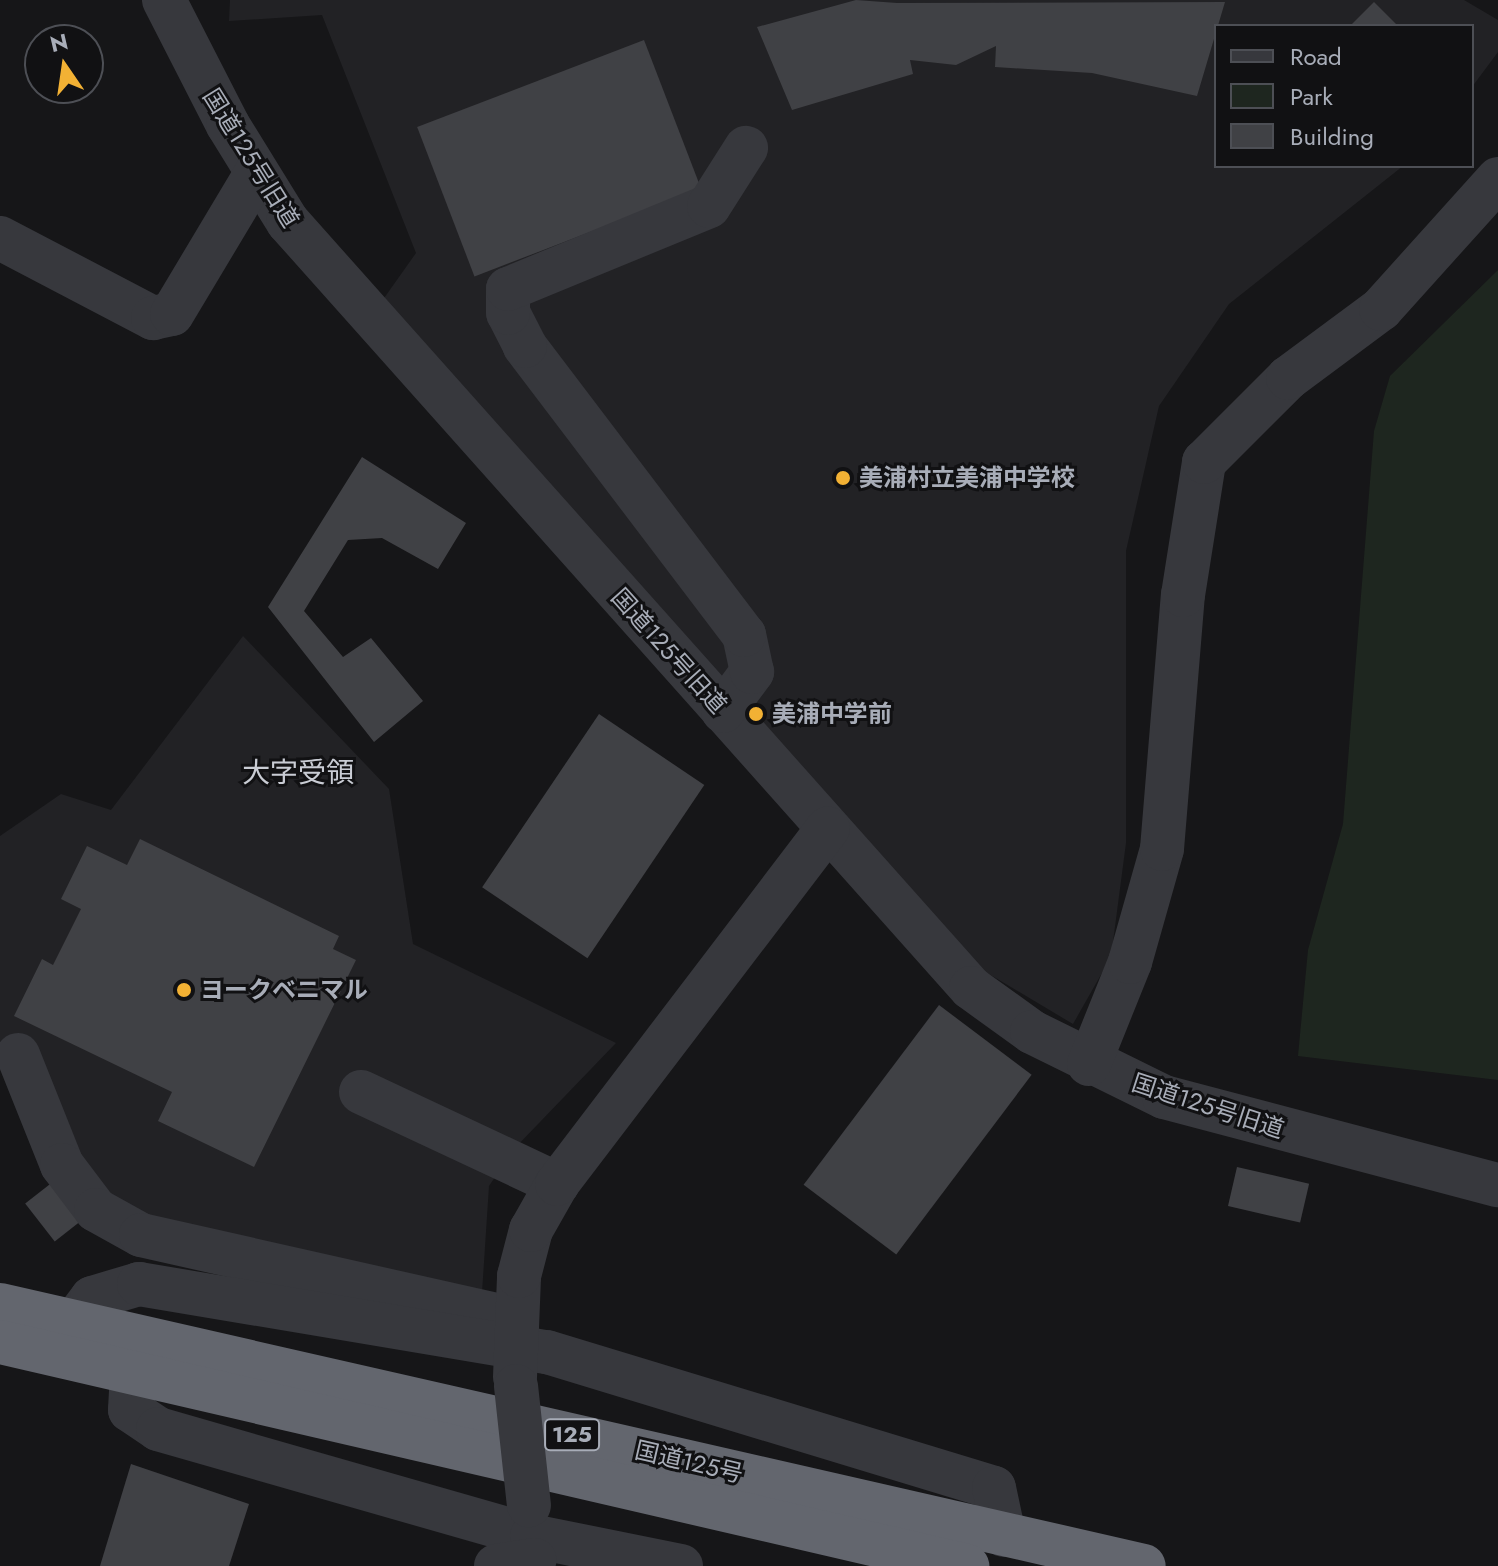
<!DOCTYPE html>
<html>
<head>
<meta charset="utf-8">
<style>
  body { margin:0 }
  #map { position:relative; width:1498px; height:1566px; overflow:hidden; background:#161618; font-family:Jost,"Noto Sans JP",sans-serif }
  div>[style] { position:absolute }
  .built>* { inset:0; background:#222225 }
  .green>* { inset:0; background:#1e261f }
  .building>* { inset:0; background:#404145; transform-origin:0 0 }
  .minor>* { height:44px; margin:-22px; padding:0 22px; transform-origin:22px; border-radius:22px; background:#37383d }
  .highway>* { height:44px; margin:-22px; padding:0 22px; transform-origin:22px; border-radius:22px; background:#63666e }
  .minor-bridge>* { height:44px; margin:-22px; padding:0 22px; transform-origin:22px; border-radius:22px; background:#37383d }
  .dots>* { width:22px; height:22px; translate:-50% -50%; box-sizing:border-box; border:4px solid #111113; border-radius:50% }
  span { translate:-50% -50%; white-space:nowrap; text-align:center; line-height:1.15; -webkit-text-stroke:6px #111113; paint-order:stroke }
  .shield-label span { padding:2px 6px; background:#111113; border:2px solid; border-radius:6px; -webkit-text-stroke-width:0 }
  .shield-label { font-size:22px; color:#a8adb8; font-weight:700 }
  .street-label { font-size:24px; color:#a8adb8 }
  .poi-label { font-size:24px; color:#a8adb8; font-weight:700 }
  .left { translate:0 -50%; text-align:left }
  .quarter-label { font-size:28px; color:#c9ccd4 }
  .legend { position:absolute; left:1214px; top:24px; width:260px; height:144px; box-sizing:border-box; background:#111113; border:2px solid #4d4f55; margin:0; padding:10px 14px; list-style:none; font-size:24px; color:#a8adb8 }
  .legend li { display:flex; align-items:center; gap:16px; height:40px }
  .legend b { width:40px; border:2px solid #4d4f55 }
  .north { position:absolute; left:24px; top:24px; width:80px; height:80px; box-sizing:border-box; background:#111113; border:2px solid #4d4f55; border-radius:50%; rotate:347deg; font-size:22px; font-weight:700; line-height:32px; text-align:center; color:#a8adb8 }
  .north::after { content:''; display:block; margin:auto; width:28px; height:36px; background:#f2b134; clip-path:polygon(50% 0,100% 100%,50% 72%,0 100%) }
</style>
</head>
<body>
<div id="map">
  <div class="built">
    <div style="clip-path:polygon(230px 0,1464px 0,1498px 20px,1498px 52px,1472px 87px,1472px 26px,1216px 26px,1216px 166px,1403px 166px,1229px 304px,1159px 406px,1126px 551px,1126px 843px,1111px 957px,1073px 1024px,967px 961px,382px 301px,416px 253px,322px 15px,229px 21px)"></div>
    <div style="clip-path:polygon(243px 636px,389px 789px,413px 944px,616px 1043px,514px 1149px,489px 1186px,481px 1308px,134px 1223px,0 1067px,0 836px,61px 794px,111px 810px)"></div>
  </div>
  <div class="green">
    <div style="clip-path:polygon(1498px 270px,1498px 1080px,1298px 1056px,1308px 950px,1343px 824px,1374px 431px,1390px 376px)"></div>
  </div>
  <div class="building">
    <div style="clip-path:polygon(856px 0,897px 3px,1225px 2px,1197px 96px,1092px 73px,995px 67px,996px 46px,956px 65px,910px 60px,913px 74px,792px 110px,757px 27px)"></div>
    <div style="clip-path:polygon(1374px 2px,1398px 26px,1350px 26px)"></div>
    <div style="left:644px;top:40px;width:160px;height:243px;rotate:69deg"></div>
    <div style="clip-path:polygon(362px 457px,466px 523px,438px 569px,382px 538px,348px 540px,304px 611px,343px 657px,371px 638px,423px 701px,374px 742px,268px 607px)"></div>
    <div style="left:599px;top:714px;width:127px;height:209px;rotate:34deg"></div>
    <div style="clip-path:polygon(140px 839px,339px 936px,333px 949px,356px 960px,254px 1167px,158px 1121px,172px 1092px,14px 1016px,42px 959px,53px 965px,81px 909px,61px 899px,87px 846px,127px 865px)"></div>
    <div style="left:939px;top:1005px;width:116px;height:225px;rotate:37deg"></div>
    <div style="left:1237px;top:1167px;width:74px;height:40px;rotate:13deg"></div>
    <div style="left:63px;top:1174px;width:48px;height:48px;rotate:52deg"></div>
    <div style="clip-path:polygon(131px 1464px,249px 1504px,229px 1566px,100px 1566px)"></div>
  </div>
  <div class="minor">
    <div style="left:164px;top:0;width:140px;rotate:62.9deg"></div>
    <div style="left:228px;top:125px;width:114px;rotate:58.3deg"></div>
    <div style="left:288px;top:222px;width:1026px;rotate:48.28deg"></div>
    <div style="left:971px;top:988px;width:75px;rotate:35.8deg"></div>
    <div style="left:1032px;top:1032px;width:147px;rotate:26.2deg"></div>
    <div style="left:1164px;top:1097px;width:345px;rotate:14.8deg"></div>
    <div style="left:0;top:238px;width:173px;rotate:27.6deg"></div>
    <div style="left:153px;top:318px;width:19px;rotate:-12deg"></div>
    <div style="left:172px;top:314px;width:165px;rotate:-59.1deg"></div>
    <div style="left:723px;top:711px;width:49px;rotate:-53.4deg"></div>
    <div style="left:752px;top:672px;width:38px;rotate:-102deg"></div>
    <div style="left:744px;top:635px;width:363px;rotate:-127.2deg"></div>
    <div style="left:525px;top:346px;width:37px;rotate:-117deg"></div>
    <div style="left:508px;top:313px;width:24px;rotate:-90deg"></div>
    <div style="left:508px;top:289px;width:217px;rotate:-22.4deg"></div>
    <div style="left:709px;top:206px;width:69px;rotate:-57.5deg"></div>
    <div style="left:18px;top:1055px;width:118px;rotate:68.2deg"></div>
    <div style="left:62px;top:1165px;width:56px;rotate:52.9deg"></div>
    <div style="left:96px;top:1210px;width:51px;rotate:29.1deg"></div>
    <div style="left:141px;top:1235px;width:383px;rotate:12.7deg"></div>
    <div style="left:1089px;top:1064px;width:110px;rotate:-68.1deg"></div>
    <div style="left:1130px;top:962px;width:117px;rotate:-74.2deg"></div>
    <div style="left:1162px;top:849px;width:255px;rotate:-85.3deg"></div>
    <div style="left:1183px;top:595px;width:135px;rotate:-81deg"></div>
    <div style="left:1204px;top:462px;width:119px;rotate:-45deg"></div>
    <div style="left:1288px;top:378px;width:116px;rotate:-36.6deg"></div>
    <div style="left:1381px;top:309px;width:175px;rotate:-48deg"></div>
    <div style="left:361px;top:1092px;width:217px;rotate:25.1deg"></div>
    <div style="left:74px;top:1322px;width:30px;rotate:-53deg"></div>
    <div style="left:92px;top:1298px;width:49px;rotate:-16.6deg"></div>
    <div style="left:139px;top:1284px;width:414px;rotate:9.5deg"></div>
    <div style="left:547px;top:1352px;width:467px;rotate:16.9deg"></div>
    <div style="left:994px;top:1488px;width:48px;rotate:78deg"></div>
    <div style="left:132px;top:1372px;width:38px;rotate:93deg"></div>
    <div style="left:130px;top:1410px;width:34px;rotate:34deg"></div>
    <div style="left:158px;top:1429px;width:389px;rotate:16deg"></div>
    <div style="left:532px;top:1536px;width:152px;rotate:11.4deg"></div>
    <div style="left:515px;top:1377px;width:101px;rotate:-87.7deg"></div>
    <div style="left:519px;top:1276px;width:48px;rotate:-75.4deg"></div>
    <div style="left:531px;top:1230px;width:53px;rotate:-60.5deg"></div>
    <div style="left:557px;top:1184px;width:447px;rotate:-52.7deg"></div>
    <div style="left:496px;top:1566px;width:39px;rotate:-9deg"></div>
  </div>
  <div class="highway">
    <div style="left:0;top:1305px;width:1173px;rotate:12.85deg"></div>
    <div style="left:0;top:1342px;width:993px;rotate:13.04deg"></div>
  </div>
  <div class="minor-bridge">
    <div style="left:516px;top:1386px;width:120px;rotate:83.8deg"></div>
  </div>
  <div class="dots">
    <div style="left:843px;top:478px;background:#f2b134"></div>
    <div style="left:756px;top:714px;background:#f2b134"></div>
    <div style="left:184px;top:990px;background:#f2b134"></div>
  </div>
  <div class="shield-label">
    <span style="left:572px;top:1435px">125</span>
  </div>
  <div class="street-label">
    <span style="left:251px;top:158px;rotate:58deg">国道125号旧道</span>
    <span style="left:669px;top:651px;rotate:48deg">国道125号旧道</span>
    <span style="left:1208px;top:1106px;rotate:18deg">国道125号旧道</span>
    <span style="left:689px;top:1462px;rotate:13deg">国道125号</span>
  </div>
  <div class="poi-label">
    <span class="left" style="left:859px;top:478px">美浦村立美浦中学校</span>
    <span class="left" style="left:772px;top:714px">美浦中学前</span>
    <span class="left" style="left:200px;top:990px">ヨークベニマル</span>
  </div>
  <div class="quarter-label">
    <span style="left:298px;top:773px">大字受領</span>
  </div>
  <ul class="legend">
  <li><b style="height:10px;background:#37383d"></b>Road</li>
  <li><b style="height:22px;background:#1e261f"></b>Park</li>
  <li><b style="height:22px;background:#404145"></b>Building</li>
  </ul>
  <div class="north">N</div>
</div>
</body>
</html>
